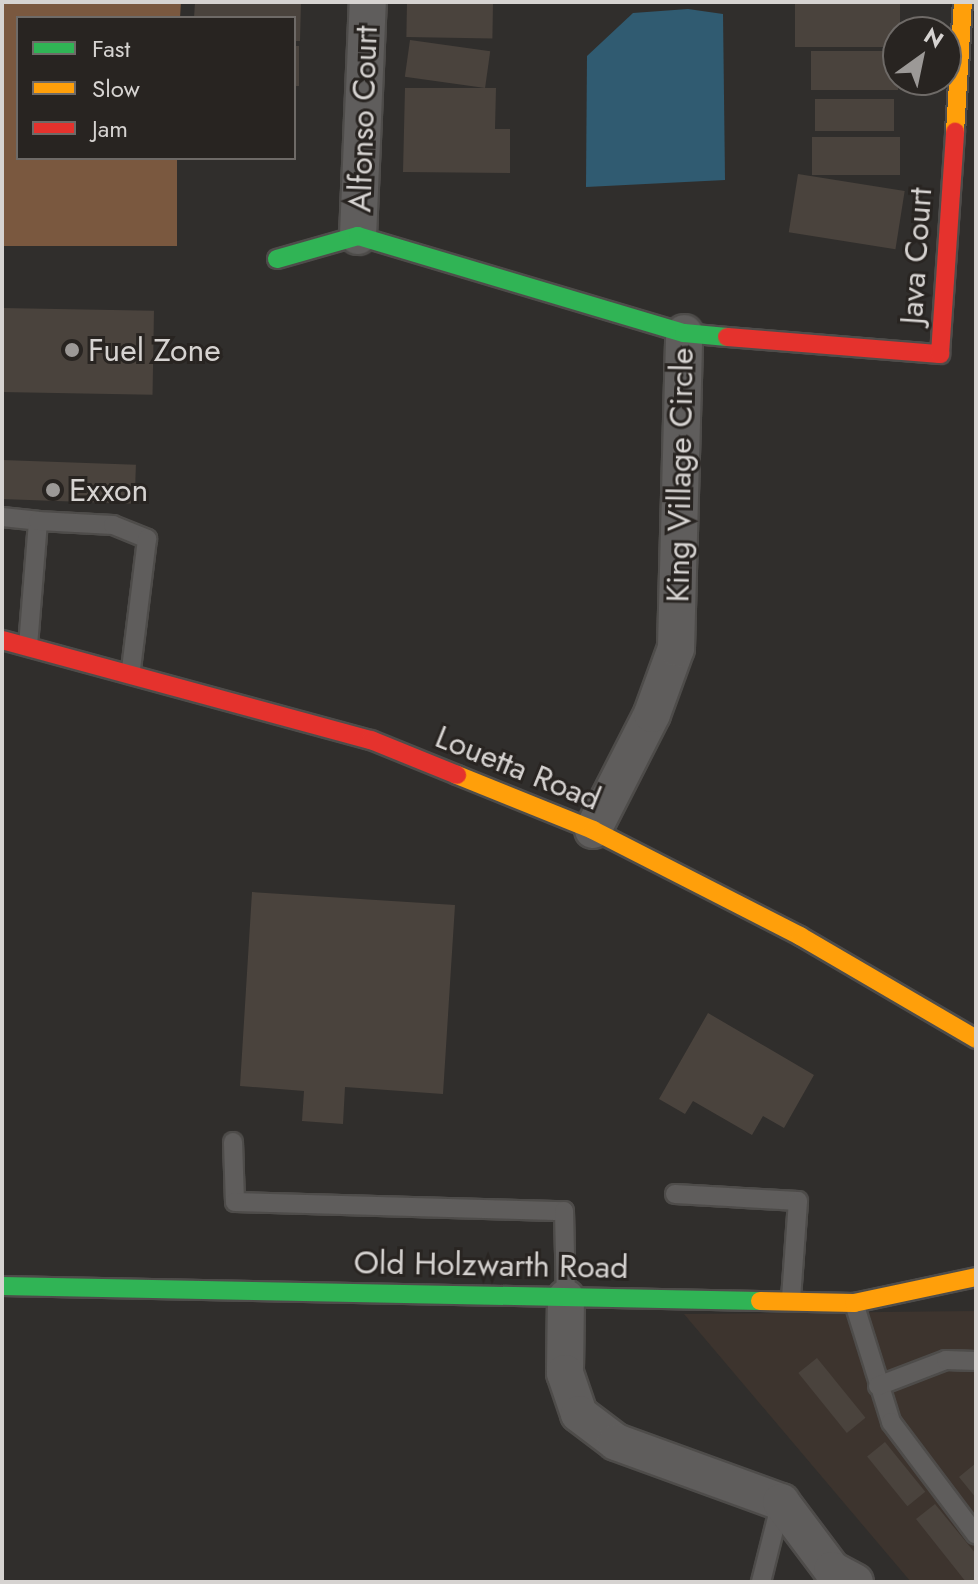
<!DOCTYPE html>
<html>
<head>
<meta charset="utf-8">
<style>
  body { margin:0 }
  #map { position:relative; width:978px; height:1584px; overflow:hidden; background:#302e2c; font-family:Jost,sans-serif }
  div>[style] { position:absolute }
  .built>* { inset:0; background:#3d342e }
  .forest>* { inset:0; background:#7a583f }
  .water>* { inset:0; background:#305b71 }
  .building>* { inset:0; background:#4a433d; transform-origin:0 0 }
  .roads { filter:drop-shadow(2px 0 #4e4c4a) drop-shadow(-2px 0 #4e4c4a) drop-shadow(0 2px #4e4c4a) drop-shadow(0 -2px #4e4c4a) }
  .lane>* { height:18px; margin:-9px; padding:0 9px; transform-origin:9px; border-radius:9px; background:#5f5d5c }
  .street>* { height:36px; margin:-18px; padding:0 18px; transform-origin:18px; border-radius:18px; background:#5f5d5c }
  .fast>* { height:18px; margin:-9px; padding:0 9px; transform-origin:9px; border-radius:9px; background:#30b455 }
  .slow>* { height:18px; margin:-9px; padding:0 9px; transform-origin:9px; border-radius:9px; background:#ff9f0a }
  .jam>* { height:18px; margin:-9px; padding:0 9px; transform-origin:9px; border-radius:9px; background:#e5322d }
  .dots>* { width:22px; height:22px; translate:-50% -50%; box-sizing:border-box; border:4px solid #282421; border-radius:50% }
  span { translate:-50% -50%; white-space:nowrap; text-align:center; line-height:1.15; -webkit-text-stroke:6px #282421; paint-order:stroke }
  .street-label { font-size:32px; color:#d6d3d1 }
  .poi-label { font-size:32px; color:#d6d3d1 }
  .left { translate:0 -50%; text-align:left }
  .frame { position:absolute; inset:0; border:4px solid #d6d3d1; pointer-events:none }
  .legend { position:absolute; left:16px; top:16px; width:280px; height:144px; box-sizing:border-box; background:#282421; border:2px solid #6e6a67; margin:0; padding:10px 14px; list-style:none; font-size:24px; color:#d6d3d1 }
  .legend li { display:flex; align-items:center; gap:16px; height:40px }
  .legend b { width:40px; border:2px solid #6e6a67 }
  .north { position:absolute; left:882px; top:16px; width:80px; height:80px; box-sizing:border-box; background:#282421; border:2px solid #6e6a67; border-radius:50%; rotate:33deg; font-size:22px; font-weight:700; line-height:32px; text-align:center; color:#d6d3d1 }
  .north::after { content:''; display:block; margin:auto; width:28px; height:36px; background:#9c9997; clip-path:polygon(50% 0,100% 100%,50% 72%,0 100%) }
</style>
</head>
<body>
<div id="map">
  <div class="built">
    <div style="clip-path:polygon(976px 1311px,976px 1582px,911px 1582px,684px 1314px)"></div>
  </div>
  <div class="forest">
    <div style="clip-path:polygon(2px 2px,181px 2px,180px 18px,18px 18px,18px 158px,177px 158px,177px 246px,2px 246px)"></div>
  </div>
  <div class="water">
    <div style="clip-path:polygon(688px 9px,723px 14px,725px 180px,586px 187px,587px 56px,633px 13px)"></div>
  </div>
  <div class="building">
    <div style="clip-path:polygon(195px 2px,301px 2px,300px 41px,294px 41px,294px 18px,194px 18px)"></div>
    <div style="left:407px;top:2px;width:86px;height:35px;rotate:1deg"></div>
    <div style="left:795px;top:2px;width:105px;height:45px"></div>
    <div style="left:410px;top:40px;width:81px;height:37px;rotate:8deg"></div>
    <div style="left:294px;top:46px;width:5px;height:40px"></div>
    <div style="left:811px;top:51px;width:87px;height:39px"></div>
    <div style="clip-path:polygon(405px 88px,496px 88px,495px 129px,510px 129px,510px 173px,403px 172px)"></div>
    <div style="left:815px;top:99px;width:79px;height:32px"></div>
    <div style="left:812px;top:137px;width:88px;height:38px"></div>
    <div style="left:798px;top:174px;width:108px;height:59px;rotate:9deg"></div>
    <div style="left:2px;top:308px;width:152px;height:84px;rotate:1deg"></div>
    <div style="left:2px;top:460px;width:134px;height:39px;rotate:2deg"></div>
    <div style="clip-path:polygon(252px 892px,455px 905px,443px 1094px,345px 1087px,343px 1124px,302px 1121px,304px 1091px,240px 1086px)"></div>
    <div style="clip-path:polygon(708px 1013px,814px 1075px,784px 1128px,763px 1116px,752px 1135px,693px 1101px,685px 1114px,659px 1099px)"></div>
    <div style="left:817px;top:1358px;width:77px;height:24px;rotate:51deg"></div>
    <div style="left:885px;top:1442px;width:64px;height:23px;rotate:51deg"></div>
    <div style="clip-path:polygon(976px 1463px,976px 1498px,959px 1477px)"></div>
    <div style="clip-path:polygon(935px 1504px,976px 1554px,976px 1582px,966px 1582px,916px 1519px)"></div>
  </div>
  <div class="roads">
    <div class="lane">
      <div style="left:2px;top:517px;width:36px;rotate:6deg"></div>
      <div style="left:28px;top:646px;width:125px;rotate:-85.4deg"></div>
      <div style="left:38px;top:521px;width:75px;rotate:3.1deg"></div>
      <div style="left:113px;top:525px;width:37px;rotate:22deg"></div>
      <div style="left:147px;top:539px;width:132px;rotate:97deg"></div>
      <div style="left:233px;top:1142px;width:60px;rotate:88.1deg"></div>
      <div style="left:235px;top:1202px;width:329px;rotate:1.6deg"></div>
      <div style="left:564px;top:1211px;width:87px;rotate:88.7deg"></div>
      <div style="left:675px;top:1194px;width:123px;rotate:3.3deg"></div>
      <div style="left:798px;top:1201px;width:97px;rotate:94.1deg"></div>
      <div style="left:854px;top:1303px;width:125px;rotate:72.7deg"></div>
      <div style="left:891px;top:1422px;width:141px;rotate:53deg"></div>
      <div style="left:878px;top:1386px;width:73px;rotate:-20.9deg"></div>
      <div style="left:946px;top:1360px;width:30px;rotate:2deg"></div>
      <div style="left:761px;top:1582px;width:82px;rotate:-76deg"></div>
    </div>
    <div class="street">
      <div style="left:358px;top:236px;width:234px;rotate:-87.6deg"></div>
      <div style="left:593px;top:830px;width:130px;rotate:-63deg"></div>
      <div style="left:652px;top:714px;width:70px;rotate:-70deg"></div>
      <div style="left:676px;top:648px;width:315px;rotate:-88.5deg"></div>
      <div style="left:566px;top:1298px;width:75px;rotate:90.8deg"></div>
      <div style="left:565px;top:1373px;width:43px;rotate:71.1deg"></div>
      <div style="left:579px;top:1414px;width:46px;rotate:37.1deg"></div>
      <div style="left:616px;top:1442px;width:176px;rotate:20deg"></div>
      <div style="left:781px;top:1502px;width:85px;rotate:53.1deg"></div>
      <div style="left:832px;top:1570px;width:26px;rotate:28deg"></div>
    </div>
    <div class="fast">
      <div style="left:277px;top:259px;width:84px;rotate:-15.9deg"></div>
      <div style="left:358px;top:236px;width:340px;rotate:16.6deg"></div>
      <div style="left:684px;top:333px;width:43px;rotate:5.3deg"></div>
      <div style="left:2px;top:1286px;width:758px;rotate:1.13deg"></div>
    </div>
    <div class="slow">
      <div style="left:955px;top:132px;width:130px;rotate:-86.5deg"></div>
      <div style="left:457px;top:775px;width:147px;rotate:22deg"></div>
      <div style="left:593px;top:830px;width:233px;rotate:27.1deg"></div>
      <div style="left:800px;top:936px;width:204px;rotate:30.3deg"></div>
      <div style="left:760px;top:1301px;width:94px;rotate:1.2deg"></div>
      <div style="left:854px;top:1303px;width:125px;rotate:-12deg"></div>
    </div>
    <div class="jam">
      <div style="left:727px;top:337px;width:214px;rotate:4.6deg"></div>
      <div style="left:940px;top:354px;width:223px;rotate:-86.1deg"></div>
      <div style="left:2px;top:640px;width:382px;rotate:15.2deg"></div>
      <div style="left:371px;top:740px;width:93px;rotate:22.1deg"></div>
    </div>
  </div>
  <div class="dots">
    <div style="left:72px;top:350px;background:#9c9997"></div>
    <div style="left:53px;top:490px;background:#9c9997"></div>
  </div>
  <div class="street-label">
    <span style="left:363px;top:119px;rotate:-88deg">Alfonso Court</span>
    <span style="left:916px;top:256px;rotate:-86deg">Java Court</span>
    <span style="left:680px;top:475px;rotate:-89deg">King Village Circle</span>
    <span style="left:518px;top:768px;rotate:22deg">Louetta Road</span>
    <span style="left:491px;top:1265px;rotate:1deg">Old Holzwarth Road</span>
  </div>
  <div class="poi-label">
    <span class="left" style="left:88px;top:350px">Fuel Zone</span>
    <span class="left" style="left:69px;top:490px">Exxon</span>
  </div>
  <div class="frame"></div>
  <ul class="legend">
  <li><b style="height:10px;background:#30b455"></b>Fast</li>
  <li><b style="height:10px;background:#ff9f0a"></b>Slow</li>
  <li><b style="height:10px;background:#e5322d"></b>Jam</li>
  </ul>
  <div class="north">N</div>
</div>
</body>
</html>
